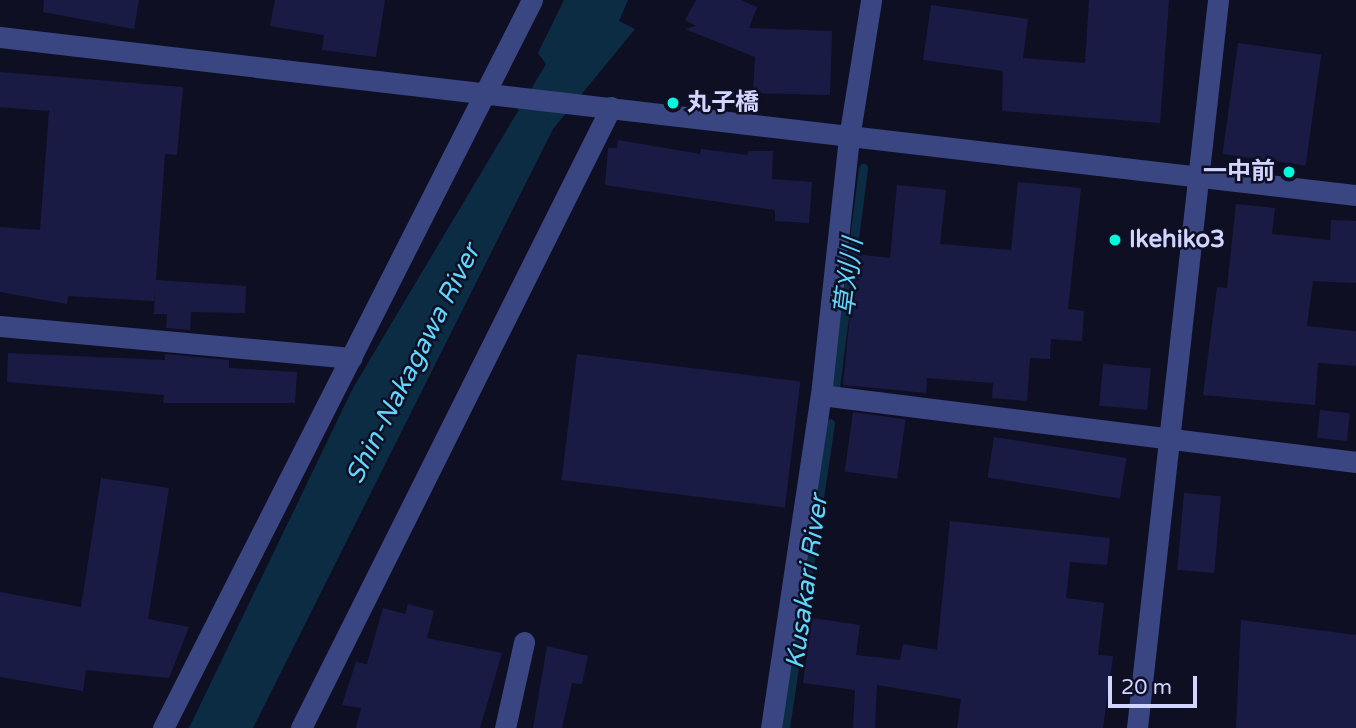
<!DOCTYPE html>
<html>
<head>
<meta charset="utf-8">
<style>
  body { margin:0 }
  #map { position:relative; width:1356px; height:728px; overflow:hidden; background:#0e0f23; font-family:"Varela Round","Noto Sans JP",sans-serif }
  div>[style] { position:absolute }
  .water>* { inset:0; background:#0c2c44 }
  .stream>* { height:9px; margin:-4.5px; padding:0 4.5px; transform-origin:4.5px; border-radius:4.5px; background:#0c2c44 }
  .building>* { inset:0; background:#1a1b44; transform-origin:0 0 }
  .minor>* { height:21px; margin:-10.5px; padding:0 10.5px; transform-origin:10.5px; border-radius:10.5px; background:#394682 }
  .dots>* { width:19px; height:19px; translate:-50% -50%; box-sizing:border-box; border:4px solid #0e0f23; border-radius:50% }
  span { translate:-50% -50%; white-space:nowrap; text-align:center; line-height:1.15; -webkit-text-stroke:5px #0e0f23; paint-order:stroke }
  .poi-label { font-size:24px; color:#d1d5ff; font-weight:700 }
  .left { translate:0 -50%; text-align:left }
  .right { translate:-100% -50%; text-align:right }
  .water-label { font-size:26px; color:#5fd6fe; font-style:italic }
  .scale { position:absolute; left:1108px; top:676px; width:89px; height:32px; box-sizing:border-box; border:4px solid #d1d5ff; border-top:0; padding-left:9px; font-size:21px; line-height:24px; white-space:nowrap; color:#d1d5ff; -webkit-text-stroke:5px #0e0f23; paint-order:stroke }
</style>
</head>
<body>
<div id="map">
  <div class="water">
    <div style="clip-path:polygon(564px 0,628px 0,619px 21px,635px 29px,553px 129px,253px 728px,189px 728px,353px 388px,546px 64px,538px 53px)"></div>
  </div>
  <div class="stream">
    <div style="left:835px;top:387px;width:221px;rotate:-82.7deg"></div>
    <div style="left:785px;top:728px;width:308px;rotate:-81.6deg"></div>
  </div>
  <div class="building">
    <div style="clip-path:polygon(44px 0,139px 0,134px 29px,43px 12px)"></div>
    <div style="clip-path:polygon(275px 0,385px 0,376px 57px,322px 50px,324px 35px,270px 26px)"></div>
    <div style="clip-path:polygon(696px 0,740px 0,757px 7px,749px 28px,832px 31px,830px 95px,753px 93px,755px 57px,685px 29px,696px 26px,685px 20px)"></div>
    <div style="clip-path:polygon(1089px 0,1169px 0,1160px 123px,1002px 111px,1003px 71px,923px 60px,931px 5px,1028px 19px,1023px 58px,1085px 63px)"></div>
    <div style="left:1238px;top:43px;width:84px;height:112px;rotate:8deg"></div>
    <div style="clip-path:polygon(0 72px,183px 87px,177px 155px,165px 154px,156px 280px,246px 286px,245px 313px,191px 312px,190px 330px,166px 328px,167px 314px,154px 314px,155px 289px,154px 301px,68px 296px,67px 304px,0 292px,0 227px,40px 230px,49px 111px,0 107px)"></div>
    <div style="clip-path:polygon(618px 140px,700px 154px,701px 149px,748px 155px,748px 151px,773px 151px,772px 179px,812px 182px,809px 223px,775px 221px,775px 210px,605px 185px,608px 148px,617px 148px)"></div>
    <div style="clip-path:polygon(1018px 182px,1081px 188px,1068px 309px,1084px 311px,1082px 341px,1051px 339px,1050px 359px,1030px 358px,1027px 401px,992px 398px,993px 383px,927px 378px,926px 393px,843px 385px,856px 254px,890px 258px,897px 185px,946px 190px,940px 244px,1011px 250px)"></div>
    <div style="clip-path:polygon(1236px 204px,1275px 208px,1272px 234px,1330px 240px,1331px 220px,1356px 221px,1356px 283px,1313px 281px,1307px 326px,1356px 331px,1356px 366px,1318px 363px,1315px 405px,1203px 395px,1217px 287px,1227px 288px)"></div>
    <div style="clip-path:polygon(8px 353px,165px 360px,165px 354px,229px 360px,229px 368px,297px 372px,295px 403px,163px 403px,164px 395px,7px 382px)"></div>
    <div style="left:577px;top:354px;width:225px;height:127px;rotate:7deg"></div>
    <div style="left:1103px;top:364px;width:48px;height:42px;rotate:5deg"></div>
    <div style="left:1320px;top:410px;width:30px;height:28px;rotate:6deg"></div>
    <div style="left:853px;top:412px;width:53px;height:60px;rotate:8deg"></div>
    <div style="left:994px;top:437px;width:134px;height:41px;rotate:9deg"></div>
    <div style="clip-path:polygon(101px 478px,169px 488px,148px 619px,189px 627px,169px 678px,86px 670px,83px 691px,0 677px,0 592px,81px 607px)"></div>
    <div style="left:1184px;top:493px;width:37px;height:77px;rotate:5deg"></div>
    <div style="clip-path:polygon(950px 521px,1110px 538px,1107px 565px,1070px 562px,1066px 598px,1104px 603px,1098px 655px,1113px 656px,1103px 728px,957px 728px,961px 699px,877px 685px,875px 728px,853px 728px,855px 690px,803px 683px,812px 618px,860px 625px,856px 655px,900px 660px,903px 644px,937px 650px)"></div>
    <div style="clip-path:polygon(408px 604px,434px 611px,427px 638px,502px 653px,480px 728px,356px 728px,361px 708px,342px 705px,356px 662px,367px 664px,383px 608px,405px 614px)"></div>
    <div style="clip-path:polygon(1241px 620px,1356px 635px,1356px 728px,1236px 728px)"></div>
    <div style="clip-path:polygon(547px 646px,588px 656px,582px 684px,572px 683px,562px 728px,533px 728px)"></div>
  </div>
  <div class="minor">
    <div style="left:0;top:37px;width:1365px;rotate:6.65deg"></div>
    <div style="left:0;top:326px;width:353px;rotate:5.2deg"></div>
    <div style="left:821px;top:395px;width:539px;rotate:7.14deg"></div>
    <div style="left:163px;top:728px;width:816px;rotate:-63.12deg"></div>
    <div style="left:301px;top:728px;width:694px;rotate:-63.47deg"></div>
    <div style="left:505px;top:728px;width:88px;rotate:-77.5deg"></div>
    <div style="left:771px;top:728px;width:337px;rotate:-81.5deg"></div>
    <div style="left:821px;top:395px;width:259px;rotate:-83.8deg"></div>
    <div style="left:849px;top:138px;width:140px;rotate:-80.9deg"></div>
    <div style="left:1137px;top:728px;width:732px;rotate:-83.65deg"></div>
  </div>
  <div class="dots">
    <div style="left:673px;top:103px;background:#01fade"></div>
    <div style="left:1289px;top:172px;background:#01fade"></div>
    <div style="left:1115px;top:240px;background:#01fade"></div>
  </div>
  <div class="poi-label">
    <span class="left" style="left:687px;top:103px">丸子橋</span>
    <span class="right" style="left:1275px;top:172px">一中前</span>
    <span class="left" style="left:1129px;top:240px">Ikehiko3</span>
  </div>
  <div class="water-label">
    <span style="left:849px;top:277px;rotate:-83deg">草刈川</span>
    <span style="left:413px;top:364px;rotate:-63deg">Shin-Nakagawa River</span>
    <span style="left:807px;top:582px;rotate:-82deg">Kusakari River</span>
  </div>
  <div class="scale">20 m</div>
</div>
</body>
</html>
